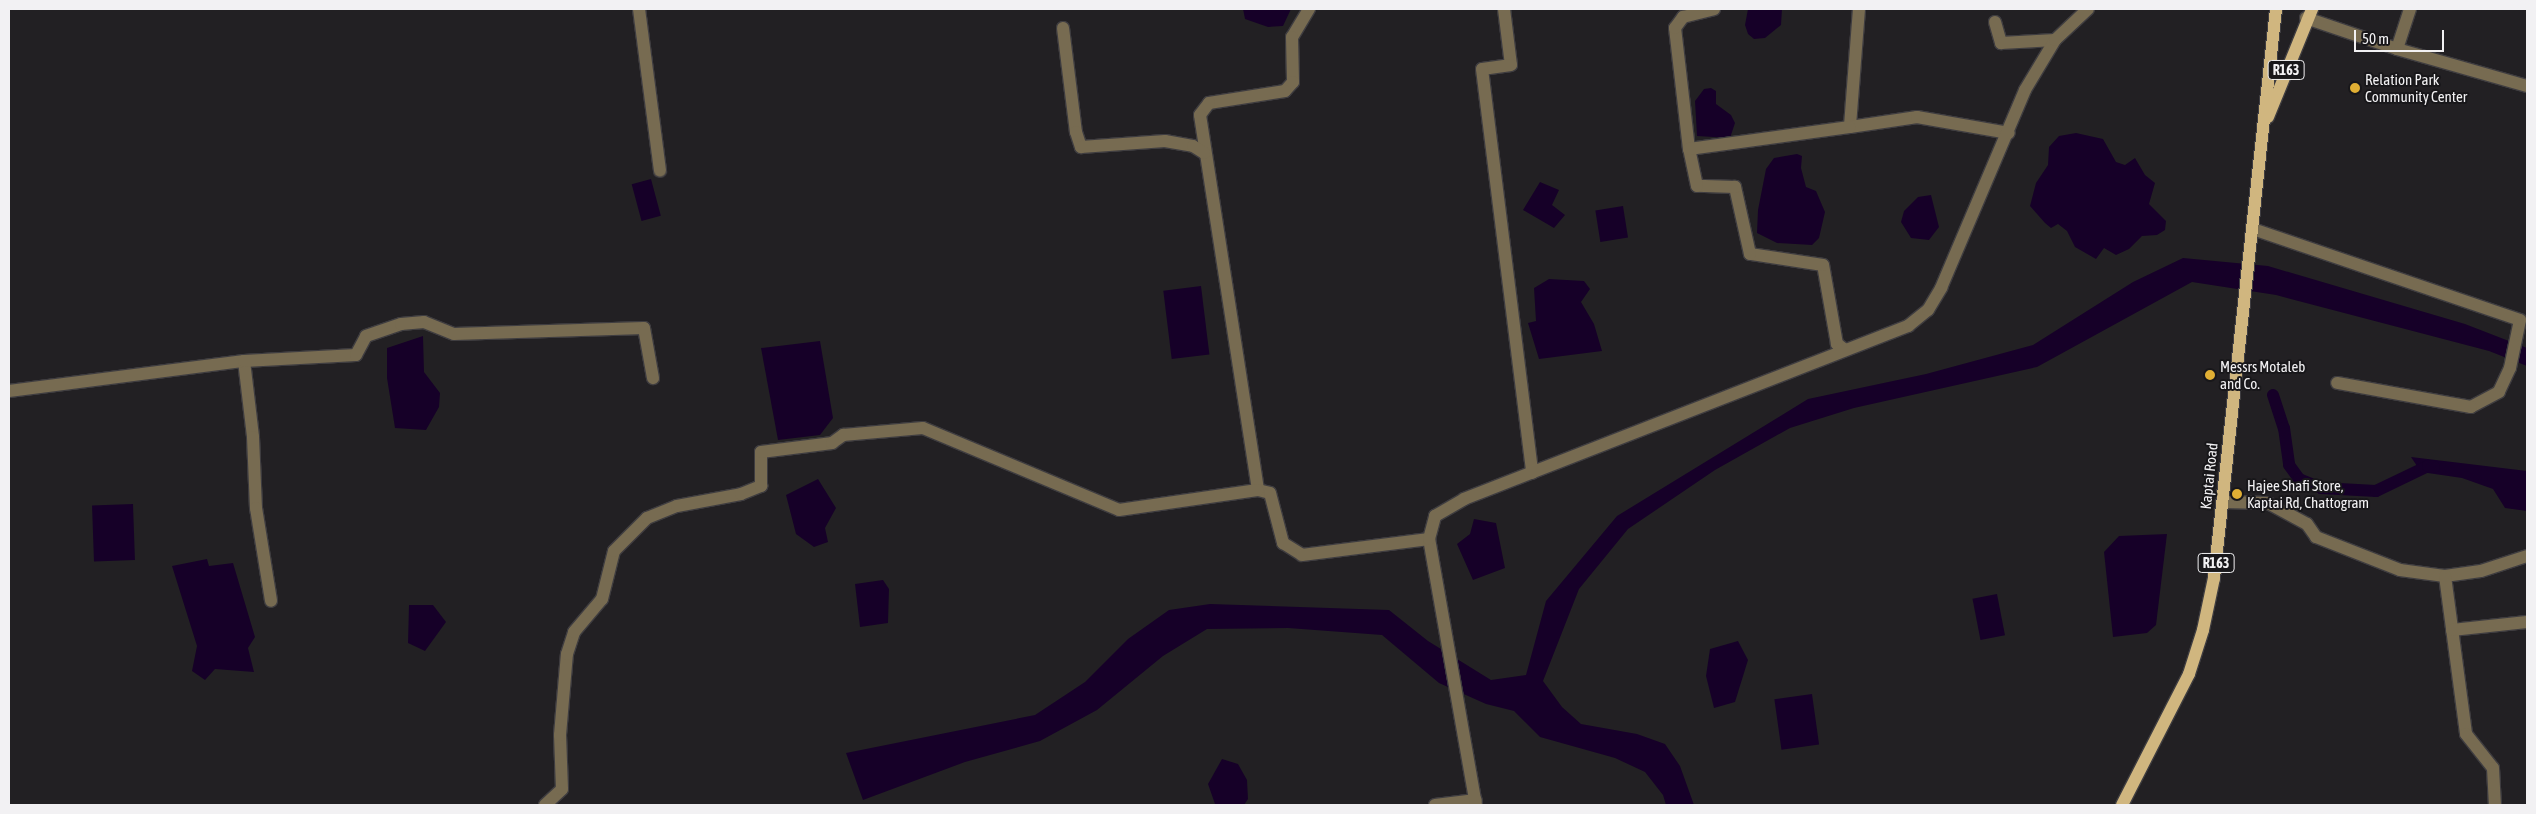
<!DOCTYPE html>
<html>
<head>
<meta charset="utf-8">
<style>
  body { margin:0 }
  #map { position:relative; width:2536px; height:814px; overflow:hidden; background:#222023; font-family:"Asap Condensed",sans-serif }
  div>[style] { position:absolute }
  .water>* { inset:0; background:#160028; transform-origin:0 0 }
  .canal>* { height:12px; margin:-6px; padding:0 6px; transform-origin:6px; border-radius:6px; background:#160028 }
  .roads { filter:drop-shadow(1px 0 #3f3d40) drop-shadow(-1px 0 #3f3d40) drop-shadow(0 1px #3f3d40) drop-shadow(0 -1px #3f3d40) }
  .minor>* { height:12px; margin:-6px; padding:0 6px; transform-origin:6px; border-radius:6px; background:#776b51 }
  .major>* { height:12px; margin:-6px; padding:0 6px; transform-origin:6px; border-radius:6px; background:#d0b67f }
  .dots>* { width:14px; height:14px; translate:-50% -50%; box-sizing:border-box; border:2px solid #18171a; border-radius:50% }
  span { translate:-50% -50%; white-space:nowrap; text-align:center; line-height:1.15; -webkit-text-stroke:4px #18171a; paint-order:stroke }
  .shield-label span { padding:1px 4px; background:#18171a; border:1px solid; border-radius:4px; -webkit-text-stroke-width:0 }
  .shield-label { font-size:14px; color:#f2f1f3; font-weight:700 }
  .poi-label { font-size:15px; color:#f2f1f3 }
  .left { translate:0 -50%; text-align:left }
  .street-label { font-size:15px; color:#f2f1f3 }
  .frame { position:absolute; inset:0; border:10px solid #f2f1f3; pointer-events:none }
  .scale { position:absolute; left:2354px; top:30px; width:90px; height:22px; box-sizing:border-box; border:2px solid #f2f1f3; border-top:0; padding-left:6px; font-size:15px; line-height:18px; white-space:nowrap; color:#f2f1f3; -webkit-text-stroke:4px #18171a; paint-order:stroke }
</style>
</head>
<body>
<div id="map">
  <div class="water">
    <div style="clip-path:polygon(1243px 9px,1291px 9px,1283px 26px,1268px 27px,1245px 19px)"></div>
    <div style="clip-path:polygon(1748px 9px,1782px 9px,1781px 25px,1765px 38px,1754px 39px,1748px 34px,1745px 25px)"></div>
    <div style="clip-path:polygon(1711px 88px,1716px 91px,1716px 104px,1731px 115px,1735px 123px,1730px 138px,1697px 136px,1695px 101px,1704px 89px)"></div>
    <div style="clip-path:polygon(2076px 133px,2103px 139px,2116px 162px,2125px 165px,2135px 158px,2145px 175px,2155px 183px,2149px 204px,2166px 221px,2165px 230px,2157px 235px,2142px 236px,2129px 249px,2116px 255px,2104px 248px,2096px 259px,2075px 247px,2067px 231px,2058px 224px,2051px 228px,2045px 223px,2030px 206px,2036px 183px,2048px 165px,2049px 147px,2059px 136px)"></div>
    <div style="clip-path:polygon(1797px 154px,1802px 156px,1801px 168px,1806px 187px,1816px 191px,1825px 212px,1819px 238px,1812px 245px,1777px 243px,1757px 233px,1758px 210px,1766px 169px,1774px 158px)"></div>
    <div style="left:651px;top:179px;width:38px;height:20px;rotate:75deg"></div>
    <div style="clip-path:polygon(1540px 182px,1559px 190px,1552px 205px,1565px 215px,1554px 228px,1523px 210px)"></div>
    <div style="clip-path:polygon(1931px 195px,1939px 227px,1929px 240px,1911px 238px,1901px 222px,1904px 211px,1918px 197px)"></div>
    <div style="left:1623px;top:206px;width:32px;height:28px;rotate:81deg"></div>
    <div style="clip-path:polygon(2183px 258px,2268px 266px,2465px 324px,2527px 348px,2527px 366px,2489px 351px,2276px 295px,2192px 282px,2037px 367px,1854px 408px,1790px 428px,1715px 470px,1628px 529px,1579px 589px,1543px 681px,1562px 707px,1581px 724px,1637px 734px,1665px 744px,1680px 766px,1694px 805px,1666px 805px,1663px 795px,1645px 772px,1615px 758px,1540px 737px,1514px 711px,1486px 704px,1439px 683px,1382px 635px,1288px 628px,1207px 629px,1163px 656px,1097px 710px,1040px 741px,965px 762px,863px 800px,846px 753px,1035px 715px,1085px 682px,1128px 639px,1169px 610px,1210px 604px,1389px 610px,1428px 641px,1491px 680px,1526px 675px,1546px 601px,1617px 516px,1808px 399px,1926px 374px,2033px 345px,2133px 282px)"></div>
    <div style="clip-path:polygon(1549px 279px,1584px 281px,1590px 289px,1581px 302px,1594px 324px,1602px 351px,1539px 359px,1528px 323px,1536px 321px,1534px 288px)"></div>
    <div style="left:1201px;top:286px;width:69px;height:38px;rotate:83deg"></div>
    <div style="clip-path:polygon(423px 336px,424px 372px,440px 393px,439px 407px,426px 430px,395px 428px,387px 378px,387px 348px)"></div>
    <div style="clip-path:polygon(820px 341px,833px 418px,820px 435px,778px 440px,761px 348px)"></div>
    <div style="clip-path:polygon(2411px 457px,2527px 471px,2527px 511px,2505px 508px,2493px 489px,2462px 478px,2421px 472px)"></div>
    <div style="clip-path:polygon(818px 479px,836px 508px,825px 528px,828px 542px,814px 547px,796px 534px,786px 495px)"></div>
    <div style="left:133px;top:504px;width:56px;height:41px;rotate:88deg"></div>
    <div style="clip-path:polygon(1474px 519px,1496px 523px,1505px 568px,1473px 580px,1457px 544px,1470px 534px)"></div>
    <div style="clip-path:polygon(2167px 534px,2156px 625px,2147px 633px,2113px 637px,2104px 552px,2119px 536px)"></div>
    <div style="clip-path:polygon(207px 559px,209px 566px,233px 563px,255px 637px,248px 648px,254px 672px,215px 669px,205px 680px,192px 671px,197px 646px,172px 566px)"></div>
    <div style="clip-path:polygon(883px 580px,889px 589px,888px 623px,860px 627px,855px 584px)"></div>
    <div style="left:1997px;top:594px;width:42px;height:25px;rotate:79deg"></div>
    <div style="clip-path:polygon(409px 605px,433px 605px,446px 622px,425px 651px,408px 643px)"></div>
    <div style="clip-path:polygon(1738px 641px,1748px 660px,1735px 702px,1714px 708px,1706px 676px,1710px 649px)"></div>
    <div style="left:1812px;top:694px;width:51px;height:38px;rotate:82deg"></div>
    <div style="clip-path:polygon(1222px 759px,1238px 764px,1247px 780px,1248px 799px,1244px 805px,1215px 804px,1208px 784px)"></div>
  </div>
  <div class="canal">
    <div style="left:2273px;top:395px;width:35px;rotate:72deg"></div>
    <div style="left:2284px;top:428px;width:37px;rotate:82deg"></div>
    <div style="left:2289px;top:465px;width:17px;rotate:54deg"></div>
    <div style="left:2299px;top:479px;width:24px;rotate:22deg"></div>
    <div style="left:2321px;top:488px;width:55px;rotate:3.1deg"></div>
    <div style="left:2376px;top:491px;width:58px;rotate:-25.7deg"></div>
    <div style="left:2428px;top:466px;width:6px;rotate:9deg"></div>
  </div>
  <div class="roads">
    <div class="minor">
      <div style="left:639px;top:9px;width:163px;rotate:82.6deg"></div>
      <div style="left:1309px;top:9px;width:33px;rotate:121deg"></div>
      <div style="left:1292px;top:37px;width:45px;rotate:88.7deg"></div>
      <div style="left:1293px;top:82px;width:12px;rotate:132deg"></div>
      <div style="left:1285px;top:91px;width:77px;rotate:171deg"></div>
      <div style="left:1209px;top:103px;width:15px;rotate:127deg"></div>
      <div style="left:1200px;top:115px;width:379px;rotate:81.2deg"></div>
      <div style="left:1258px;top:490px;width:12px;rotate:14deg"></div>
      <div style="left:1270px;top:493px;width:52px;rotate:75.4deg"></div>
      <div style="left:1283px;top:543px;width:22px;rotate:32deg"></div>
      <div style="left:1302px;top:555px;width:128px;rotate:-7.2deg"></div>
      <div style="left:1504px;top:9px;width:56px;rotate:82.9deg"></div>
      <div style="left:1511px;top:65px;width:29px;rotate:172deg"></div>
      <div style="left:1482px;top:69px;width:407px;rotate:82.9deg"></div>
      <div style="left:1859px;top:9px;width:118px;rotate:94.4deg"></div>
      <div style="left:1850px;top:127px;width:68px;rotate:-8.5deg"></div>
      <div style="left:1917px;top:117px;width:93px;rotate:9.9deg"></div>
      <div style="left:2306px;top:18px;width:96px;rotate:18.8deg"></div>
      <div style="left:2397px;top:49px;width:135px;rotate:15.9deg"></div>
      <div style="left:1995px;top:22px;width:22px;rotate:74deg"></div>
      <div style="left:2001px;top:43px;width:54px;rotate:-3.2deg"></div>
      <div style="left:1063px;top:28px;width:105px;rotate:82.9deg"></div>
      <div style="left:1076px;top:132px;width:16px;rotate:72deg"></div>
      <div style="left:1081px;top:147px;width:84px;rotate:-4.1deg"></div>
      <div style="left:1165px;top:141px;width:28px;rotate:10deg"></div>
      <div style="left:1193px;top:146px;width:13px;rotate:32deg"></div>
      <div style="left:2397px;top:49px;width:42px;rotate:-72deg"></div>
      <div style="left:1689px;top:149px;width:122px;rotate:-96.6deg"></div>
      <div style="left:1675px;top:28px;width:14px;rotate:-54deg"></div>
      <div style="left:1683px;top:17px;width:32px;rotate:-14deg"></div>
      <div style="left:2253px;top:229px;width:282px;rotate:18.8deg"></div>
      <div style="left:2520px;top:320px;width:49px;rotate:101.8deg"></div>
      <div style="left:2510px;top:368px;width:26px;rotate:115deg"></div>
      <div style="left:2499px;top:392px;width:32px;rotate:152deg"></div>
      <div style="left:2471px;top:407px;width:136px;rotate:-169.8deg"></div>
      <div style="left:1844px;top:349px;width:9px;rotate:-144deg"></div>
      <div style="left:1837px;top:344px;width:80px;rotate:-100deg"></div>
      <div style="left:1823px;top:265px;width:74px;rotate:-171.4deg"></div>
      <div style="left:1750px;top:254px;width:69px;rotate:-102.6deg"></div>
      <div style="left:1735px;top:187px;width:38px;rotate:-178deg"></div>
      <div style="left:1697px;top:186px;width:38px;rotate:-102deg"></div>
      <div style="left:1689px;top:149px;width:162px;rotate:-7.8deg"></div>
      <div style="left:244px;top:361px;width:77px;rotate:83.2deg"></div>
      <div style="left:253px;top:437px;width:71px;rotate:87.6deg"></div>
      <div style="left:256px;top:508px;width:94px;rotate:80.8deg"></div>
      <div style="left:9px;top:391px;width:237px;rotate:-7.3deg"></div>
      <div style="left:244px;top:361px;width:112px;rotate:-3.1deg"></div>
      <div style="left:356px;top:355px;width:21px;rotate:-62deg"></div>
      <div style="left:366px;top:336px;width:37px;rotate:-19deg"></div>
      <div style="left:401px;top:324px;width:23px;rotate:-5deg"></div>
      <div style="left:424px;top:322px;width:32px;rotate:22deg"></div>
      <div style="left:454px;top:334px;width:190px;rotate:-1.8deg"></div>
      <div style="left:644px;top:328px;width:51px;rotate:79.8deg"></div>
      <div style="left:2223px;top:502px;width:45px;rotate:1.3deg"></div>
      <div style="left:2268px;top:503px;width:44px;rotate:28.3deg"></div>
      <div style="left:2307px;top:524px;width:16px;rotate:55deg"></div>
      <div style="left:2316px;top:537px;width:90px;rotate:21.4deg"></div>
      <div style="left:2400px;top:570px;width:45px;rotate:7.6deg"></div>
      <div style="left:2445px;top:576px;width:36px;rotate:-8deg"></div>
      <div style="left:2481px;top:571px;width:48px;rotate:-18.1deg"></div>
      <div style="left:2445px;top:576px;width:159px;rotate:82.4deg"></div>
      <div style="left:2466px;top:734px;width:43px;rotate:51.5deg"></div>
      <div style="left:2493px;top:768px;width:37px;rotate:87deg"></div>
      <div style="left:2452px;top:630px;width:75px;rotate:-6.1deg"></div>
      <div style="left:545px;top:805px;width:23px;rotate:-43deg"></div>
      <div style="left:562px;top:789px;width:54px;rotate:-92.1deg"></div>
      <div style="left:560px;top:735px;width:81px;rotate:-85.1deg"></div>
      <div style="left:567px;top:654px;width:23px;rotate:-72deg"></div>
      <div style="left:574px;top:632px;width:43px;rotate:-49.7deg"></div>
      <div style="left:602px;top:599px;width:49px;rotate:-76deg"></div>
      <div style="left:614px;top:551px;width:47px;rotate:-45deg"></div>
      <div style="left:647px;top:518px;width:32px;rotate:-22deg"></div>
      <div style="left:677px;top:506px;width:65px;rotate:-10.6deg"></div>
      <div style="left:741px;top:494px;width:22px;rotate:-22deg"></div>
      <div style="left:761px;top:486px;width:34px;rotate:-90deg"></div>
      <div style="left:761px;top:452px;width:72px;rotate:-7.2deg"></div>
      <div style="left:832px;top:443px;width:14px;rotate:-36deg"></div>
      <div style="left:843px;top:435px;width:80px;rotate:-5deg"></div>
      <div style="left:923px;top:428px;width:212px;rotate:22.7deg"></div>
      <div style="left:1119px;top:510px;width:140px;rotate:-8.2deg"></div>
      <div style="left:1435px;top:805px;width:41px;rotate:-7deg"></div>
      <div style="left:1476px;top:805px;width:270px;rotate:-100deg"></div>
      <div style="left:1429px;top:539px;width:24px;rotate:-75deg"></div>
      <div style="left:1435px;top:516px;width:34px;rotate:-30deg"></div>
      <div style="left:1464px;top:499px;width:477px;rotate:-21.3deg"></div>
      <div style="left:1908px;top:326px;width:26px;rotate:-39deg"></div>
      <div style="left:1928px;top:310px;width:26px;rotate:-59deg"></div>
      <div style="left:1941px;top:288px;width:215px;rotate:-67deg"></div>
      <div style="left:2025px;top:90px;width:58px;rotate:-59deg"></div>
      <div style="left:2055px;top:40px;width:45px;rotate:-43.2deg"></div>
    </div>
    <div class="major">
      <div style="left:2268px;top:117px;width:117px;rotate:-67.8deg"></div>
      <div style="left:2122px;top:805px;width:147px;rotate:-62.9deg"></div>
      <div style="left:2189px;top:674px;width:46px;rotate:-72.3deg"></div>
      <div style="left:2203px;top:630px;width:53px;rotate:-78.1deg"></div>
      <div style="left:2214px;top:578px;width:572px;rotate:-83.78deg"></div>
    </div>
  </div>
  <div class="dots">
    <div style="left:2355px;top:88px;background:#e1af34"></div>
    <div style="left:2210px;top:375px;background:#e1af34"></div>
    <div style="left:2237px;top:494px;background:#e1af34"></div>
  </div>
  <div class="shield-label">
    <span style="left:2286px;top:70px">R163</span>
    <span style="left:2216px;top:563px">R163</span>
  </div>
  <div class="poi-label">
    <span class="left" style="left:2365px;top:88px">Relation Park<br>Community Center</span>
    <span class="left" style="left:2220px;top:375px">Messrs Motaleb<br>and Co.</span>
    <span class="left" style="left:2247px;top:494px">Hajee Shafi Store,<br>Kaptai Rd, Chattogram</span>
  </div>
  <div class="street-label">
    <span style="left:2209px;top:476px;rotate:-84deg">Kaptai Road</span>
  </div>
  <div class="frame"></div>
  <div class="scale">50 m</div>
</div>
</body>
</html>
